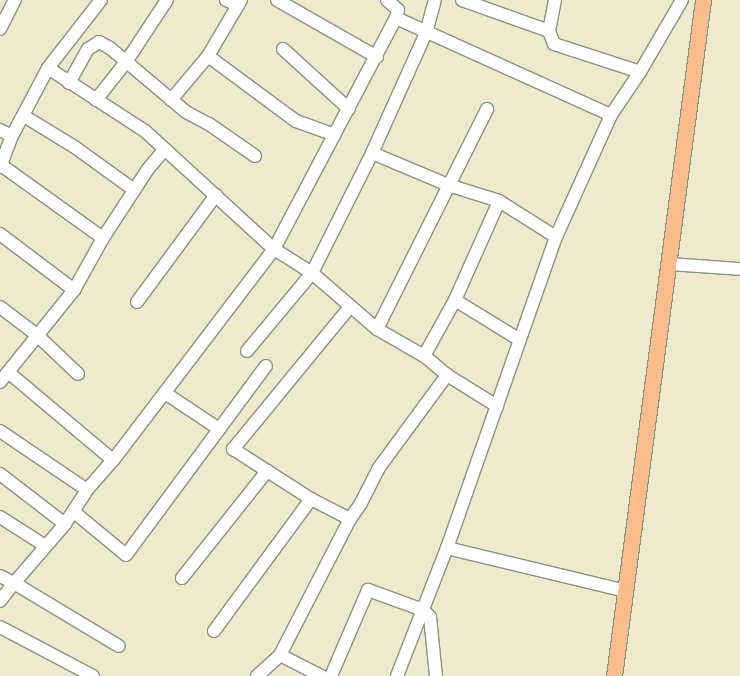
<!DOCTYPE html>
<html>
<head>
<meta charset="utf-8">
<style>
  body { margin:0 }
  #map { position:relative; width:740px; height:676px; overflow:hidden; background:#efe9ce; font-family:"Shantell Sans",sans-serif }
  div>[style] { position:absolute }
  .roads { filter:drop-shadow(1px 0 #879381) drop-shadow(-1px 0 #879381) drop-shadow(0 1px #879381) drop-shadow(0 -1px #879381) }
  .minor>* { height:12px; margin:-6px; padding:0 6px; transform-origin:6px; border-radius:6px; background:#fff }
  .major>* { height:15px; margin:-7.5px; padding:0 7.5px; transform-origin:7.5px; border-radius:7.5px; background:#fabc8b }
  span { translate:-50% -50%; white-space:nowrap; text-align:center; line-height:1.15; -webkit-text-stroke:3px #fbf7ec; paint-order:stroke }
</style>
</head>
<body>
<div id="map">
  <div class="roads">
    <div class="minor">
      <div style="left:226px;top:0;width:13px;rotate:23deg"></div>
      <div style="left:277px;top:0;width:115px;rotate:29.7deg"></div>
      <div style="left:387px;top:0;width:15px;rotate:42deg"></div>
      <div style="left:398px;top:10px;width:8px;rotate:104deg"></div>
      <div style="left:396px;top:18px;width:236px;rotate:24.3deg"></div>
      <div style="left:462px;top:0;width:92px;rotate:19.6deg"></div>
      <div style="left:555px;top:0;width:32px;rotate:101deg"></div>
      <div style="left:549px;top:31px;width:14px;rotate:69deg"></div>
      <div style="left:554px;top:44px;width:90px;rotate:18deg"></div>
      <div style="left:0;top:29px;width:33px;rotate:-63deg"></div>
      <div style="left:283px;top:49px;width:89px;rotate:42.3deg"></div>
      <div style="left:208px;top:56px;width:109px;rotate:36.5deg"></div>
      <div style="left:296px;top:121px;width:41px;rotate:19.7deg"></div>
      <div style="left:48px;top:68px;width:86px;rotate:-52.1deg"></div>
      <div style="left:69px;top:83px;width:39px;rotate:-61deg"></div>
      <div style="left:88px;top:49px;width:13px;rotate:-32deg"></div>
      <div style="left:99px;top:42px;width:13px;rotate:29deg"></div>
      <div style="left:110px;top:48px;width:99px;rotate:40.1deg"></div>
      <div style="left:186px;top:112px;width:26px;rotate:28deg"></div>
      <div style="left:209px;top:124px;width:56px;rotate:34.8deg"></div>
      <div style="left:96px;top:100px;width:48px;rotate:-51.7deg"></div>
      <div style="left:126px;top:62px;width:74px;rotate:-56.5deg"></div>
      <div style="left:171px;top:100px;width:57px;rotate:-49.9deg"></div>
      <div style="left:208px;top:56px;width:65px;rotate:-59.5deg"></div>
      <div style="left:24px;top:116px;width:61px;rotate:31.6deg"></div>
      <div style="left:76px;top:148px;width:72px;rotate:35.9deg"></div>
      <div style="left:0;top:130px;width:13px;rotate:27deg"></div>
      <div style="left:12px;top:136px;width:77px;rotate:-62.1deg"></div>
      <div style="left:48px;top:68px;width:116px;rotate:33deg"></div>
      <div style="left:145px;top:131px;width:175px;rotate:42.5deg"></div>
      <div style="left:274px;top:249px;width:265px;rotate:127.3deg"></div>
      <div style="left:113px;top:460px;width:40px;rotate:131deg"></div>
      <div style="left:87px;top:490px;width:40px;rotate:122.9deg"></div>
      <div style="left:65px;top:524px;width:78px;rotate:130.8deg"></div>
      <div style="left:14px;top:583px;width:122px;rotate:31deg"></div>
      <div style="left:372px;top:153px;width:82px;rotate:22.8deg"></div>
      <div style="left:448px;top:185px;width:53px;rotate:17.4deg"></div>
      <div style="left:499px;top:201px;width:67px;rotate:32.3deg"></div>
      <div style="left:556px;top:237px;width:134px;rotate:-65.7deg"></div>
      <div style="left:611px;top:115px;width:52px;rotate:-56deg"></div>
      <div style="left:640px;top:72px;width:83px;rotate:-59.7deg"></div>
      <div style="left:1px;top:165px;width:125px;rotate:35.6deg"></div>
      <div style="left:0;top:167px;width:33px;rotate:-69deg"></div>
      <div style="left:0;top:234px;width:93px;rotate:37.1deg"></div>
      <div style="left:669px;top:264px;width:71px;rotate:4deg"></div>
      <div style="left:455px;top:300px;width:76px;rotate:31.6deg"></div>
      <div style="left:137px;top:302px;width:133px;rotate:-53.6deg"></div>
      <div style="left:0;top:307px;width:48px;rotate:37.3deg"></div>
      <div style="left:38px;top:336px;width:55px;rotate:43.5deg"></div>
      <div style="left:349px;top:308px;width:183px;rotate:129.4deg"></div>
      <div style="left:233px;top:449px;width:93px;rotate:32.7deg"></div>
      <div style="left:311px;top:499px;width:44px;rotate:27.1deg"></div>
      <div style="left:377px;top:329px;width:246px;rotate:-63.4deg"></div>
      <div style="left:247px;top:351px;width:102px;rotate:-50.2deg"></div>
      <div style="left:312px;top:273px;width:134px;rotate:-63.4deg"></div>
      <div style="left:372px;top:153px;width:132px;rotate:-65.8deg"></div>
      <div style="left:426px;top:33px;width:34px;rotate:-75deg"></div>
      <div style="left:424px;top:356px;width:64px;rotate:-61deg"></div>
      <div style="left:455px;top:300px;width:108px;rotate:-66deg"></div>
      <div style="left:8px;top:372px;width:137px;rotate:40deg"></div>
      <div style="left:447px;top:375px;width:59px;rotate:31.8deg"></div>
      <div style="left:0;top:382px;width:118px;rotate:-51.2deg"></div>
      <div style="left:74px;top:290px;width:60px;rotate:-60.9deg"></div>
      <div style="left:103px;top:238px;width:82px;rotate:-56.9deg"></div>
      <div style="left:148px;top:169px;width:26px;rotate:-50deg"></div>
      <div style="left:165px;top:393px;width:65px;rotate:33.7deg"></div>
      <div style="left:0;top:431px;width:105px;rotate:34.1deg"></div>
      <div style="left:0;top:474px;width:82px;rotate:37.6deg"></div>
      <div style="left:74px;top:512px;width:67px;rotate:39.6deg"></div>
      <div style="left:126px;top:555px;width:235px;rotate:-53.5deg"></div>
      <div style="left:0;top:517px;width:52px;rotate:32.5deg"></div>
      <div style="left:447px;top:548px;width:184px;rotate:13.5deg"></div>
      <div style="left:0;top:576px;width:16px;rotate:27deg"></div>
      <div style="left:14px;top:583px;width:23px;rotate:128deg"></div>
      <div style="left:182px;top:578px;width:137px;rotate:-51.5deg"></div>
      <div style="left:0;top:627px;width:105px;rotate:27.8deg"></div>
      <div style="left:214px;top:631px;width:164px;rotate:-53.7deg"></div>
      <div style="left:280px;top:655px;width:46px;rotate:27.1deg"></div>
      <div style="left:257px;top:676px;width:31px;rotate:-42deg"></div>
      <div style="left:280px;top:655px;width:153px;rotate:-62.8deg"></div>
      <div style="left:350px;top:519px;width:19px;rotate:-55deg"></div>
      <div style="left:361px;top:503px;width:38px;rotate:-63deg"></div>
      <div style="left:378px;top:469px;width:117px;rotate:-53.7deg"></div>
      <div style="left:447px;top:375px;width:30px;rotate:-140deg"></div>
      <div style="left:424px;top:356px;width:54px;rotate:-150.1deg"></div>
      <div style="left:377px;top:329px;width:86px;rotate:-139.3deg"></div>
      <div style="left:312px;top:273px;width:45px;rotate:-147.7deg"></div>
      <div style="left:274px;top:249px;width:261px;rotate:-62.2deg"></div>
      <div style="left:331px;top:676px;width:94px;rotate:-66.7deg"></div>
      <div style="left:368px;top:590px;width:59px;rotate:20deg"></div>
      <div style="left:423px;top:610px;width:10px;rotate:45deg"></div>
      <div style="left:430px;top:617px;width:59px;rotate:84.2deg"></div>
      <div style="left:397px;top:676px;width:137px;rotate:-68.7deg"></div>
      <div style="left:447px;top:548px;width:330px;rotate:-70.7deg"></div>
    </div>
    <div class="major">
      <div style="left:614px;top:676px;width:682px;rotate:-82.5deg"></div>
    </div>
  </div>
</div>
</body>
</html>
